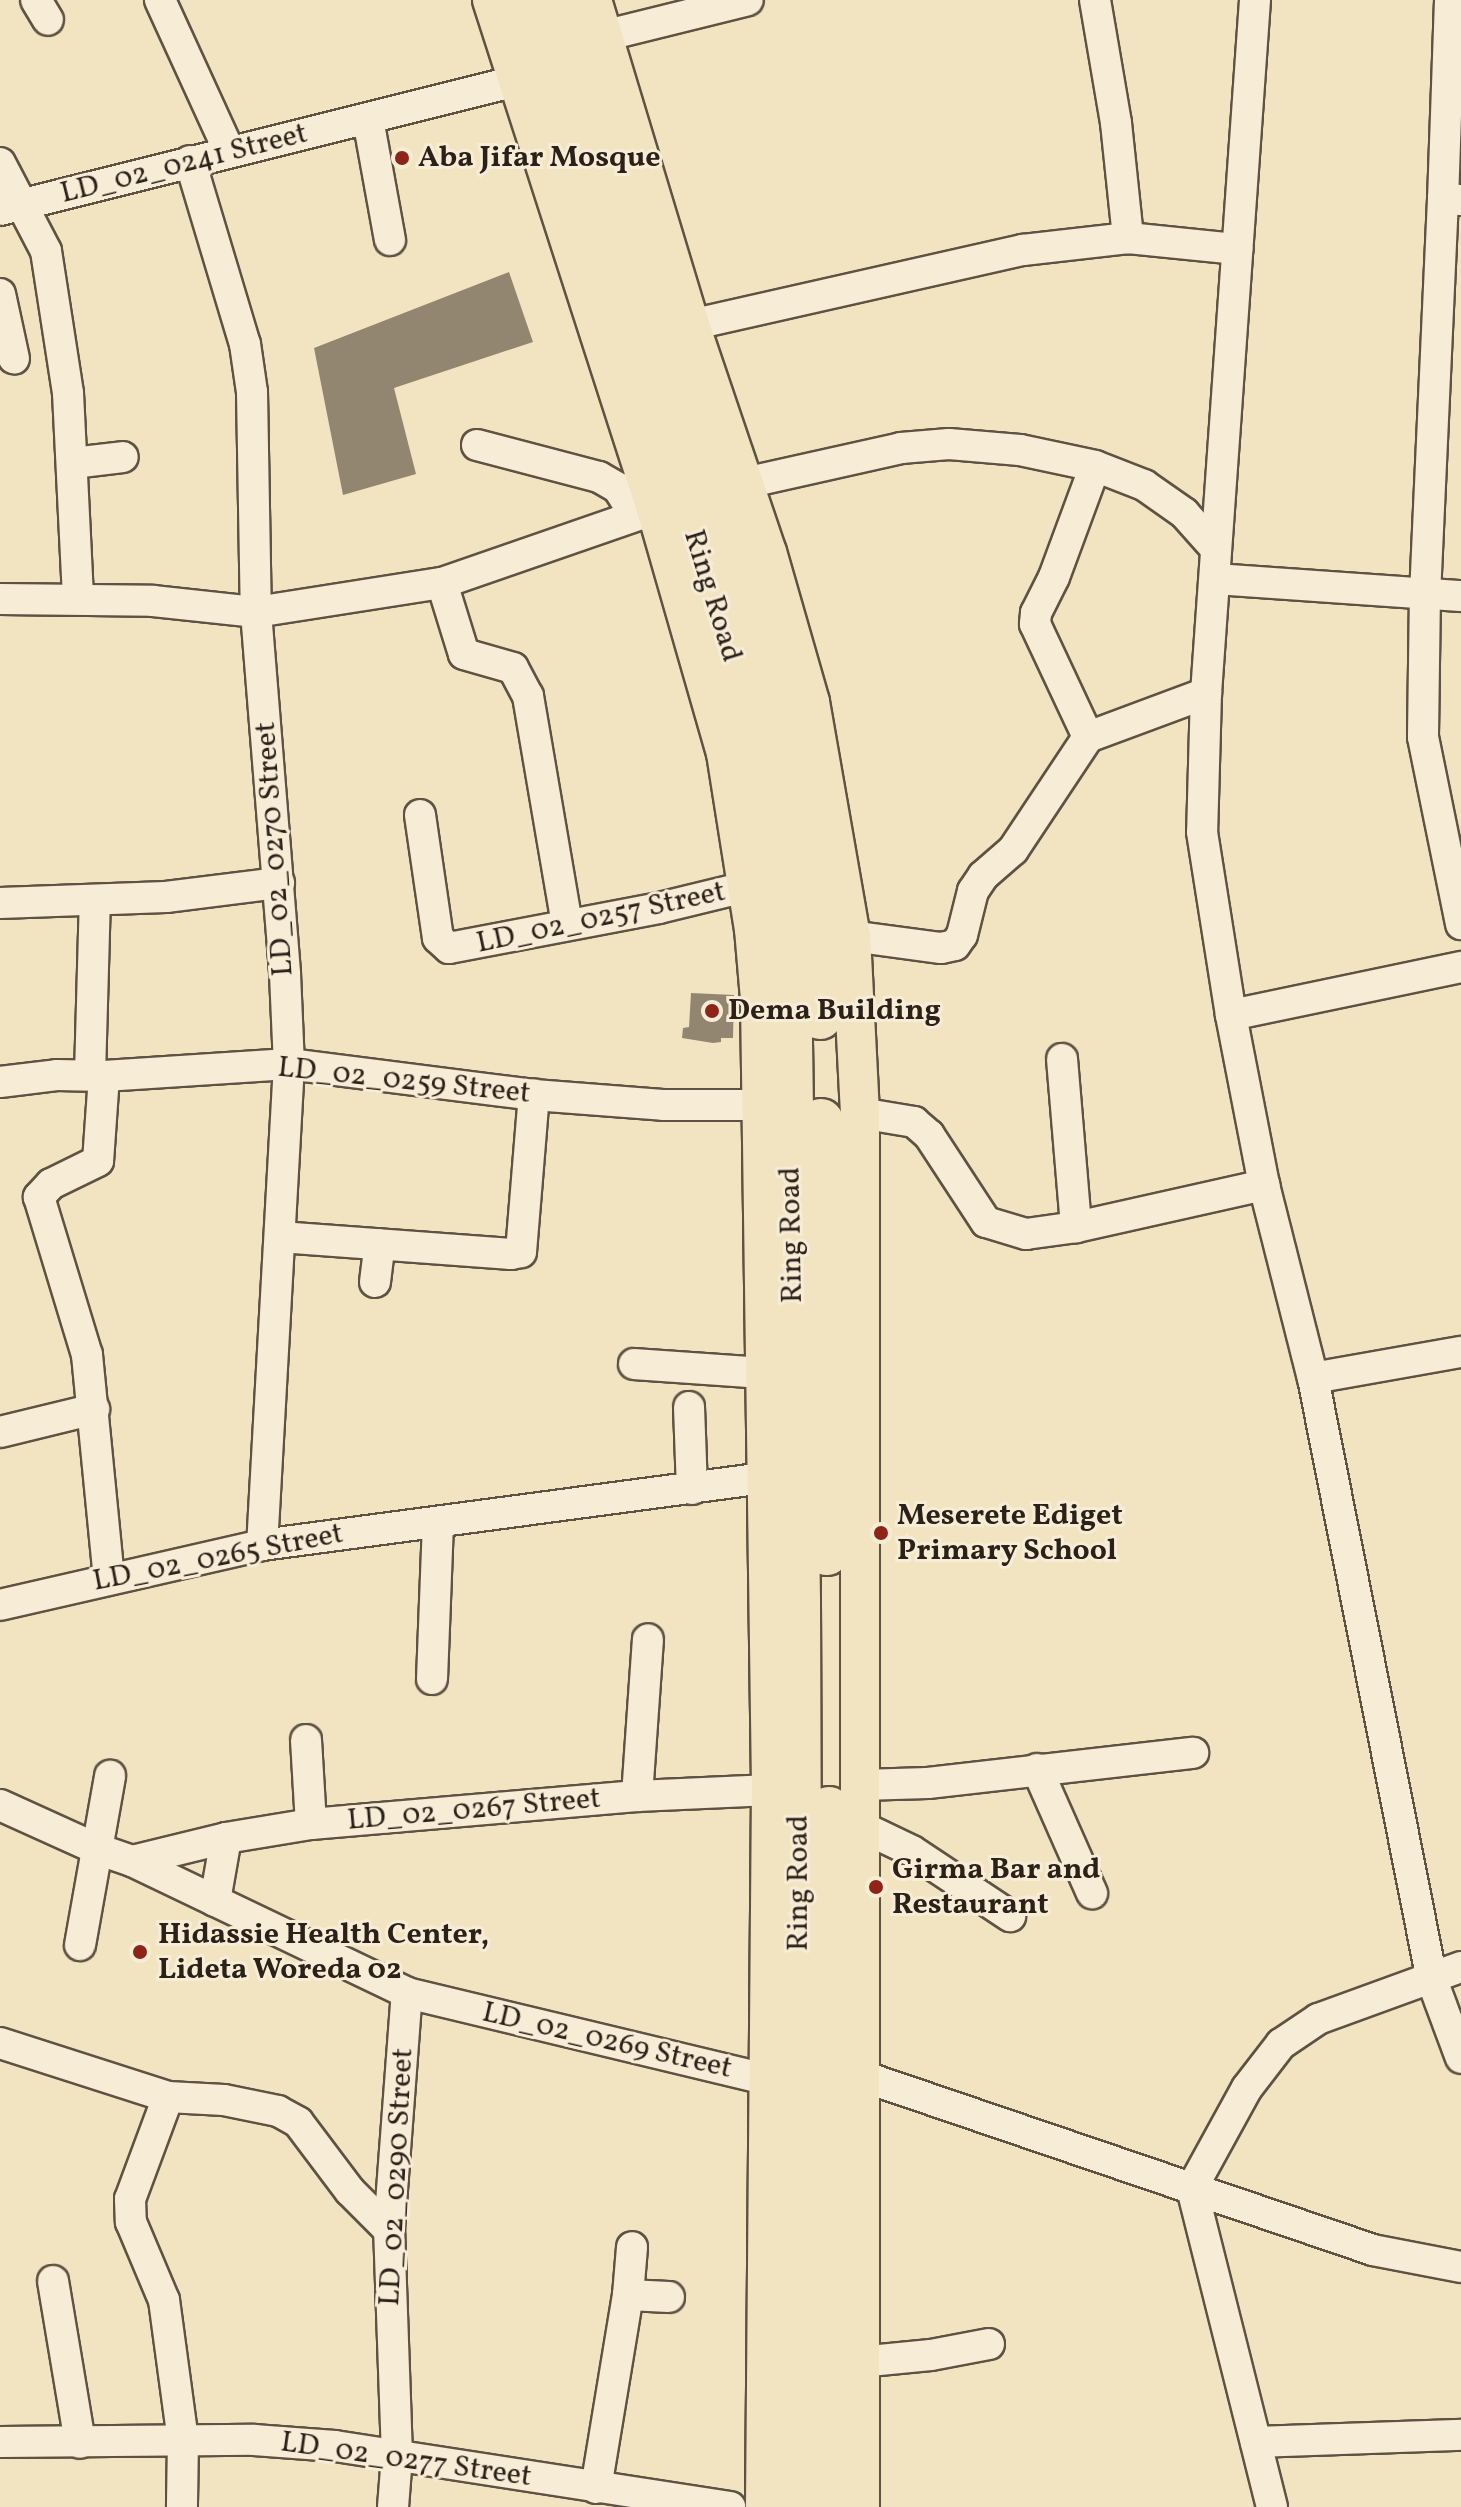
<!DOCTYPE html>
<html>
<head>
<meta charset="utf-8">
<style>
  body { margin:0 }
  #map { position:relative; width:1461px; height:2507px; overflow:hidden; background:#f2e4c1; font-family:Vollkorn,serif }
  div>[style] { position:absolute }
  .building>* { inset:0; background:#938670 }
  .roads { filter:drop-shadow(2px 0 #5e5243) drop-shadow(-2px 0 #5e5243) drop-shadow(0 2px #5e5243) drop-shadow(0 -2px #5e5243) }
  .minor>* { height:30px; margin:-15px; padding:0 15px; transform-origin:15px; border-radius:15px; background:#f7edd7 }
  .major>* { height:38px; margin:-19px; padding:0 19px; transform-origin:19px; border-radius:19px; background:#f2e4c1 }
  .highway>* { height:44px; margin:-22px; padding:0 22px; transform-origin:22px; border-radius:22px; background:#f2e4c1 }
  .dots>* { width:22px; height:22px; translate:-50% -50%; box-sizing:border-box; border:4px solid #f7edd7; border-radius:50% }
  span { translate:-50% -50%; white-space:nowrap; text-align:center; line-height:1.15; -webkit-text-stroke:6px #f7edd7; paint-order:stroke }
  .poi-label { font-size:30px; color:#2c2119; font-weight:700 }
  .left { translate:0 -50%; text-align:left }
  .street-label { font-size:30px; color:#2c2119 }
</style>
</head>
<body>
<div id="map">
  <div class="building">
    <div style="clip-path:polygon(509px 272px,533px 342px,394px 388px,416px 474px,343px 495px,314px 348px)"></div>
    <div style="clip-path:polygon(691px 993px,734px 995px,733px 1038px,721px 1038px,721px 1042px,713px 1043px,682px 1038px,683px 1028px,689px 1027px)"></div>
  </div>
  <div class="roads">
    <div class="minor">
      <div style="left:36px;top:0;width:23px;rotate:59deg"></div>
      <div style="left:160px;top:0;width:166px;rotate:65.4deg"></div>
      <div style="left:1095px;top:0;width:125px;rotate:80.3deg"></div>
      <div style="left:1116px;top:123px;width:116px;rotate:84deg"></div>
      <div style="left:1255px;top:0;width:695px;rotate:94.04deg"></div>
      <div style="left:1206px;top:693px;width:139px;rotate:91.6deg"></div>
      <div style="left:1202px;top:832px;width:185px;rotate:81deg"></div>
      <div style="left:1231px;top:1015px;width:173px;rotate:79deg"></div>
      <div style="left:1264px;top:1185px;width:199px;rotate:75.8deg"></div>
      <div style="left:1313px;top:1378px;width:614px;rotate:78.82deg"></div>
      <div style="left:1432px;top:1980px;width:83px;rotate:69.6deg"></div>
      <div style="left:1450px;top:0;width:199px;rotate:92deg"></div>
      <div style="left:1443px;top:199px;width:18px;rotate:3deg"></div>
      <div style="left:603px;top:36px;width:149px;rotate:-13.9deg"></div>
      <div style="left:368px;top:119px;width:123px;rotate:79.7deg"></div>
      <div style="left:190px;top:161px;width:191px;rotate:73.3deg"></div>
      <div style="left:245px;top:344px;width:49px;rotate:81.7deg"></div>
      <div style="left:252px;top:392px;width:220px;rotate:89deg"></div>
      <div style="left:256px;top:612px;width:363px;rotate:85.4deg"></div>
      <div style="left:285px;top:974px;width:90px;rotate:87.5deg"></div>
      <div style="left:289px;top:1064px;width:482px;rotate:93.2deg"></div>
      <div style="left:0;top:163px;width:99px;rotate:62.4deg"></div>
      <div style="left:46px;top:251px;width:144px;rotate:81.2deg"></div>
      <div style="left:68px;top:393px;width:205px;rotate:87.2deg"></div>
      <div style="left:1443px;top:199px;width:393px;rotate:92.6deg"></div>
      <div style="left:1425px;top:592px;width:145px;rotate:90.8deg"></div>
      <div style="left:1423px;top:737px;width:191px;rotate:78.5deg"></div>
      <div style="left:0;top:210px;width:532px;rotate:-14.04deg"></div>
      <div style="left:0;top:294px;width:66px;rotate:77.8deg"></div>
      <div style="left:690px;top:325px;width:341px;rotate:-12.7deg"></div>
      <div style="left:1023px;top:250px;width:106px;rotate:-6.5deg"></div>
      <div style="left:1128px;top:238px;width:110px;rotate:5.8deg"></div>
      <div style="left:477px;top:445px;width:126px;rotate:14.7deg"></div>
      <div style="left:599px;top:477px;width:22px;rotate:30deg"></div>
      <div style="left:618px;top:488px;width:31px;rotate:58deg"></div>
      <div style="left:73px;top:463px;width:50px;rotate:-6.8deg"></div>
      <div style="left:745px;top:483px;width:160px;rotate:-12.6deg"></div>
      <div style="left:901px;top:448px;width:48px;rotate:-4.8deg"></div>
      <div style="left:949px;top:444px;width:71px;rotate:4.8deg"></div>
      <div style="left:1020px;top:450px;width:77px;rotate:12deg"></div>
      <div style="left:1095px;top:466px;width:53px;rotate:21.2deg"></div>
      <div style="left:1144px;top:485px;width:49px;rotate:35deg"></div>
      <div style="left:1184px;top:513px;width:48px;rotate:48.4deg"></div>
      <div style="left:1216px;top:579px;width:246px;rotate:4deg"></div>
      <div style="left:442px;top:583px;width:74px;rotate:72.8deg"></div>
      <div style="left:464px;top:654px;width:51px;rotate:15.9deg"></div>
      <div style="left:513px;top:668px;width:32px;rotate:62deg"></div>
      <div style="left:528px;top:696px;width:230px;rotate:80.3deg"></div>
      <div style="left:0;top:599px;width:153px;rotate:0.7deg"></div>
      <div style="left:153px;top:601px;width:104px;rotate:6.1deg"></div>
      <div style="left:256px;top:612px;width:188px;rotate:-8.9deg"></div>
      <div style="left:442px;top:583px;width:226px;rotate:-19.1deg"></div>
      <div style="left:1088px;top:737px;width:125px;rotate:-115.1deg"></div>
      <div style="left:1035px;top:624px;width:11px;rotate:-85deg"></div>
      <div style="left:1036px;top:613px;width:40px;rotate:-63.4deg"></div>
      <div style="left:1054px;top:577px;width:118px;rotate:-69.7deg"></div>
      <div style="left:420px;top:815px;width:124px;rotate:81.7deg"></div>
      <div style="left:438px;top:938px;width:15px;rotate:42deg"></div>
      <div style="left:449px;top:948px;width:214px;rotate:-10.8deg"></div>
      <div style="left:659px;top:908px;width:93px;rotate:-13.7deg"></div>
      <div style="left:0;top:903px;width:166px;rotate:-2.1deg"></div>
      <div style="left:166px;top:897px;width:114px;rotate:-7.1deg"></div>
      <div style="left:851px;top:936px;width:91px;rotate:7.6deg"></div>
      <div style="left:941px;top:948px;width:14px;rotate:-12deg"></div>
      <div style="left:955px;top:945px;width:12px;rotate:-55deg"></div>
      <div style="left:962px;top:935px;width:45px;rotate:-76deg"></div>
      <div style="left:973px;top:891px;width:18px;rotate:-56deg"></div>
      <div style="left:983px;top:876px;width:40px;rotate:-41deg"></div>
      <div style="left:1013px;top:850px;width:136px;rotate:-56.4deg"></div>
      <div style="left:1088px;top:737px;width:126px;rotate:-20.4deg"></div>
      <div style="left:1231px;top:1015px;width:235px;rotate:-11.8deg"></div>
      <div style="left:1062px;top:1059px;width:169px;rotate:85.2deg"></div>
      <div style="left:90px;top:1075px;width:175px;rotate:-88.4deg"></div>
      <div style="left:104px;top:1076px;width:85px;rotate:94deg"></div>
      <div style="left:98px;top:1161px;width:52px;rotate:153.9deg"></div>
      <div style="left:51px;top:1184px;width:18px;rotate:133deg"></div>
      <div style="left:39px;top:1197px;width:165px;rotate:73.1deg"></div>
      <div style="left:87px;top:1355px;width:224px;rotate:84.4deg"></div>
      <div style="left:0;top:1082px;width:57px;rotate:-7deg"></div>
      <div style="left:57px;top:1075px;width:47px;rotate:1.2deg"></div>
      <div style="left:104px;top:1076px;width:185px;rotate:-3.7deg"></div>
      <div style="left:289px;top:1064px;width:247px;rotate:7.2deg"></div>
      <div style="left:534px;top:1095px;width:129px;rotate:4.4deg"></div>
      <div style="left:663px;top:1105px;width:98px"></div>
      <div style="left:860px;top:1113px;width:55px;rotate:9.5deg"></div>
      <div style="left:914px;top:1122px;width:20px;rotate:41deg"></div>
      <div style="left:929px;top:1135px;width:104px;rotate:56.8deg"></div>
      <div style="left:986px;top:1222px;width:42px;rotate:16.7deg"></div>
      <div style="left:1026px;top:1234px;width:50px;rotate:-8deg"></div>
      <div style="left:1076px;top:1227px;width:193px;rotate:-12.6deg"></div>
      <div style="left:280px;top:1237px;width:232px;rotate:4.2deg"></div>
      <div style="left:511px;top:1254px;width:10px;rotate:-11deg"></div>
      <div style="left:521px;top:1252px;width:158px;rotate:-85.3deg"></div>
      <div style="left:375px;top:1282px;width:38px;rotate:-83deg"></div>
      <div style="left:634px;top:1364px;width:129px;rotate:4deg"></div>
      <div style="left:1313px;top:1378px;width:150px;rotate:-10deg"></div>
      <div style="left:689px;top:1407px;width:82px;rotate:87.9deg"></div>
      <div style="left:0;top:1432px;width:97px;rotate:-13.7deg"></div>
      <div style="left:0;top:1605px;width:269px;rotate:-12.9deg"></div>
      <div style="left:262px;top:1545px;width:506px;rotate:-7.6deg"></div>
      <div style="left:432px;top:1679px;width:156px;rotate:-87.8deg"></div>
      <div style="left:306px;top:1740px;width:84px;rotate:86.6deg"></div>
      <div style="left:1037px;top:1769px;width:136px;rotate:66.1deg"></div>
      <div style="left:861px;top:1785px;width:67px;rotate:-1.7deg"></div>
      <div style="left:928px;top:1783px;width:267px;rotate:-6.5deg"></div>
      <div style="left:637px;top:1796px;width:157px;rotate:-86deg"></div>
      <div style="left:0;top:1805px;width:107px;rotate:24.4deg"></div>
      <div style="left:97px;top:1849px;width:37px;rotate:19deg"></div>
      <div style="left:132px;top:1861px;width:305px;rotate:25.6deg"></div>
      <div style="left:407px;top:1993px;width:369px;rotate:13.5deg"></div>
      <div style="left:862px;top:1827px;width:55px;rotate:25.6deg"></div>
      <div style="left:912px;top:1851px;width:118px;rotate:33.6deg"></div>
      <div style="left:132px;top:1861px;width:97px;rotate:-13.7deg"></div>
      <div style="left:226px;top:1838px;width:86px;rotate:-9.4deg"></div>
      <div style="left:311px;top:1824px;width:327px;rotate:-4.9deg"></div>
      <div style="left:637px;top:1796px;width:134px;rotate:-2.6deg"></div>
      <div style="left:215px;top:1901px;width:64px;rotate:-80.1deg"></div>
      <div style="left:80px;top:1945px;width:172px;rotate:-79.9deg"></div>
      <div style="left:0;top:2043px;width:176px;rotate:17.8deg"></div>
      <div style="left:168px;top:2097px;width:56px;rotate:3.1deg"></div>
      <div style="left:224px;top:2100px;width:55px;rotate:11.5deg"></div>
      <div style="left:278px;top:2111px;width:23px;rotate:29deg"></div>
      <div style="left:298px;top:2122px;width:86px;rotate:53deg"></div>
      <div style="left:350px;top:2191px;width:55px;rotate:45deg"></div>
      <div style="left:859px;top:2075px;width:543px;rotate:18.8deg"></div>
      <div style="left:1373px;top:2250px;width:90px;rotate:10.9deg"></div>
      <div style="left:168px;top:2097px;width:109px;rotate:110.4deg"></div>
      <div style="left:130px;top:2199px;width:23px;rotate:88deg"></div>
      <div style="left:131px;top:2222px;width:85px;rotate:67.1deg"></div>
      <div style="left:164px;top:2300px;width:141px;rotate:82.3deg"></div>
      <div style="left:183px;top:2440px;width:67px;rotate:90.9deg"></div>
      <div style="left:53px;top:2281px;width:164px;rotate:80.5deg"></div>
      <div style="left:628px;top:2295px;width:41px;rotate:2.8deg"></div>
      <div style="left:859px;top:2362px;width:72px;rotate:-5.6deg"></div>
      <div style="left:931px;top:2355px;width:59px;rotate:-10.7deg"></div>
      <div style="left:0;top:2442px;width:254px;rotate:-0.5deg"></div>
      <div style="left:254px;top:2440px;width:81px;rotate:4.2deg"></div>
      <div style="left:335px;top:2446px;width:400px;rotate:8.8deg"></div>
      <div style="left:1256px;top:2442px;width:205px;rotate:-2deg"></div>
      <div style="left:596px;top:2488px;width:196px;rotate:-80.6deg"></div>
      <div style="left:628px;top:2295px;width:48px;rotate:-85.2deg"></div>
      <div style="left:393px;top:2507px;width:51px;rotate:-85.5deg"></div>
      <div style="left:397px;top:2456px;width:226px;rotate:-92deg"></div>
      <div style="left:389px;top:2230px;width:238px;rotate:-85.7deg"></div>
      <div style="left:1272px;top:2507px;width:329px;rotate:-104.1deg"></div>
      <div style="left:1192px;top:2188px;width:114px;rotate:-61.2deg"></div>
      <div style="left:1247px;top:2088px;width:56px;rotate:-52.3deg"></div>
      <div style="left:1281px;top:2044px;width:45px;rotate:-34deg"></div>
      <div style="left:1318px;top:2019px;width:152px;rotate:-20deg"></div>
    </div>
    <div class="major">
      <div style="left:492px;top:0;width:535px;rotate:72.14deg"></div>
      <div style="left:656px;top:509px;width:254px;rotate:74deg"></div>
      <div style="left:726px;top:753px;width:178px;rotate:81deg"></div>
      <div style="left:754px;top:929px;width:70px;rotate:85.1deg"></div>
      <div style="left:760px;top:999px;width:791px;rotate:89.2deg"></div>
      <div style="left:771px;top:1790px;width:717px;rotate:90.48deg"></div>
      <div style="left:592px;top:0;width:339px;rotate:73.2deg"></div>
      <div style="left:690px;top:325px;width:240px;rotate:71.3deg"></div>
      <div style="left:767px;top:552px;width:156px;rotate:74deg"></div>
      <div style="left:810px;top:702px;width:238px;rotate:80.1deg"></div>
      <div style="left:851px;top:936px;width:177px;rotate:87.1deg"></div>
      <div style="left:860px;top:1113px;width:1394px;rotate:90deg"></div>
    </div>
    <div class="highway">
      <div style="left:524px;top:0;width:697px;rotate:72.55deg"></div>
      <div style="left:733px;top:665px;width:161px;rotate:76.3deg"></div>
      <div style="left:771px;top:821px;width:97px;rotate:81.7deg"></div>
      <div style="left:785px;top:917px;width:54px;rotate:85.8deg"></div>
      <div style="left:789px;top:971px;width:631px;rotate:89.18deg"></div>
      <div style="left:798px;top:1602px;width:905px;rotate:89.81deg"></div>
      <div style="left:560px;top:0;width:640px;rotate:72.53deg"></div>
      <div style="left:752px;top:610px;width:154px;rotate:75deg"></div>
      <div style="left:792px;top:759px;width:85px;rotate:79.1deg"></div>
      <div style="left:808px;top:842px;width:78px;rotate:83.3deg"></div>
      <div style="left:817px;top:919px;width:98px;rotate:88.2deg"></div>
      <div style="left:821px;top:1121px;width:432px;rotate:89.2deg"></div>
      <div style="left:829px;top:1809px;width:698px;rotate:89.75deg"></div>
    </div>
  </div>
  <div class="dots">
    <div style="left:402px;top:158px;background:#8f2418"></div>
    <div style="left:712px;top:1011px;background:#8f2418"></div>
    <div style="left:881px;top:1533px;background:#8f2418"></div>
    <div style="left:876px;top:1887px;background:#8f2418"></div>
    <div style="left:140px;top:1952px;background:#8f2418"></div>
  </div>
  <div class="poi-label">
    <span class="left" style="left:418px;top:158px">Aba Jifar Mosque</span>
    <span class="left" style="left:728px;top:1011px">Dema Building</span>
    <span class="left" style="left:897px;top:1533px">Meserete Ediget<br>Primary School</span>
    <span class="left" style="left:892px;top:1887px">Girma Bar and<br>Restaurant</span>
    <span class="left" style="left:158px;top:1952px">Hidassie Health Center,<br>Lideta Woreda 02</span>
  </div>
  <div class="street-label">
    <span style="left:184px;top:164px;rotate:-14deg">LD_02_0241 Street</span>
    <span style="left:712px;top:596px;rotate:73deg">Ring Road</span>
    <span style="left:275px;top:849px;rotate:-94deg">LD_02_0270 Street</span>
    <span style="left:601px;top:918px;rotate:-12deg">LD_02_0257 Street</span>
    <span style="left:404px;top:1081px;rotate:6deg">LD_02_0259 Street</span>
    <span style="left:792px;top:1235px;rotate:-91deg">Ring Road</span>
    <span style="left:218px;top:1558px;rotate:-11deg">LD_02_0265 Street</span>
    <span style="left:474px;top:1810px;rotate:-5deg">LD_02_0267 Street</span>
    <span style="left:799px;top:1883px;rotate:-90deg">Ring Road</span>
    <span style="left:607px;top:2041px;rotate:13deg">LD_02_0269 Street</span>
    <span style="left:397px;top:2177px;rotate:-87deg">LD_02_0290 Street</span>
    <span style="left:406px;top:2460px;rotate:8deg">LD_02_0277 Street</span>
  </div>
</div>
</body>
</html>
